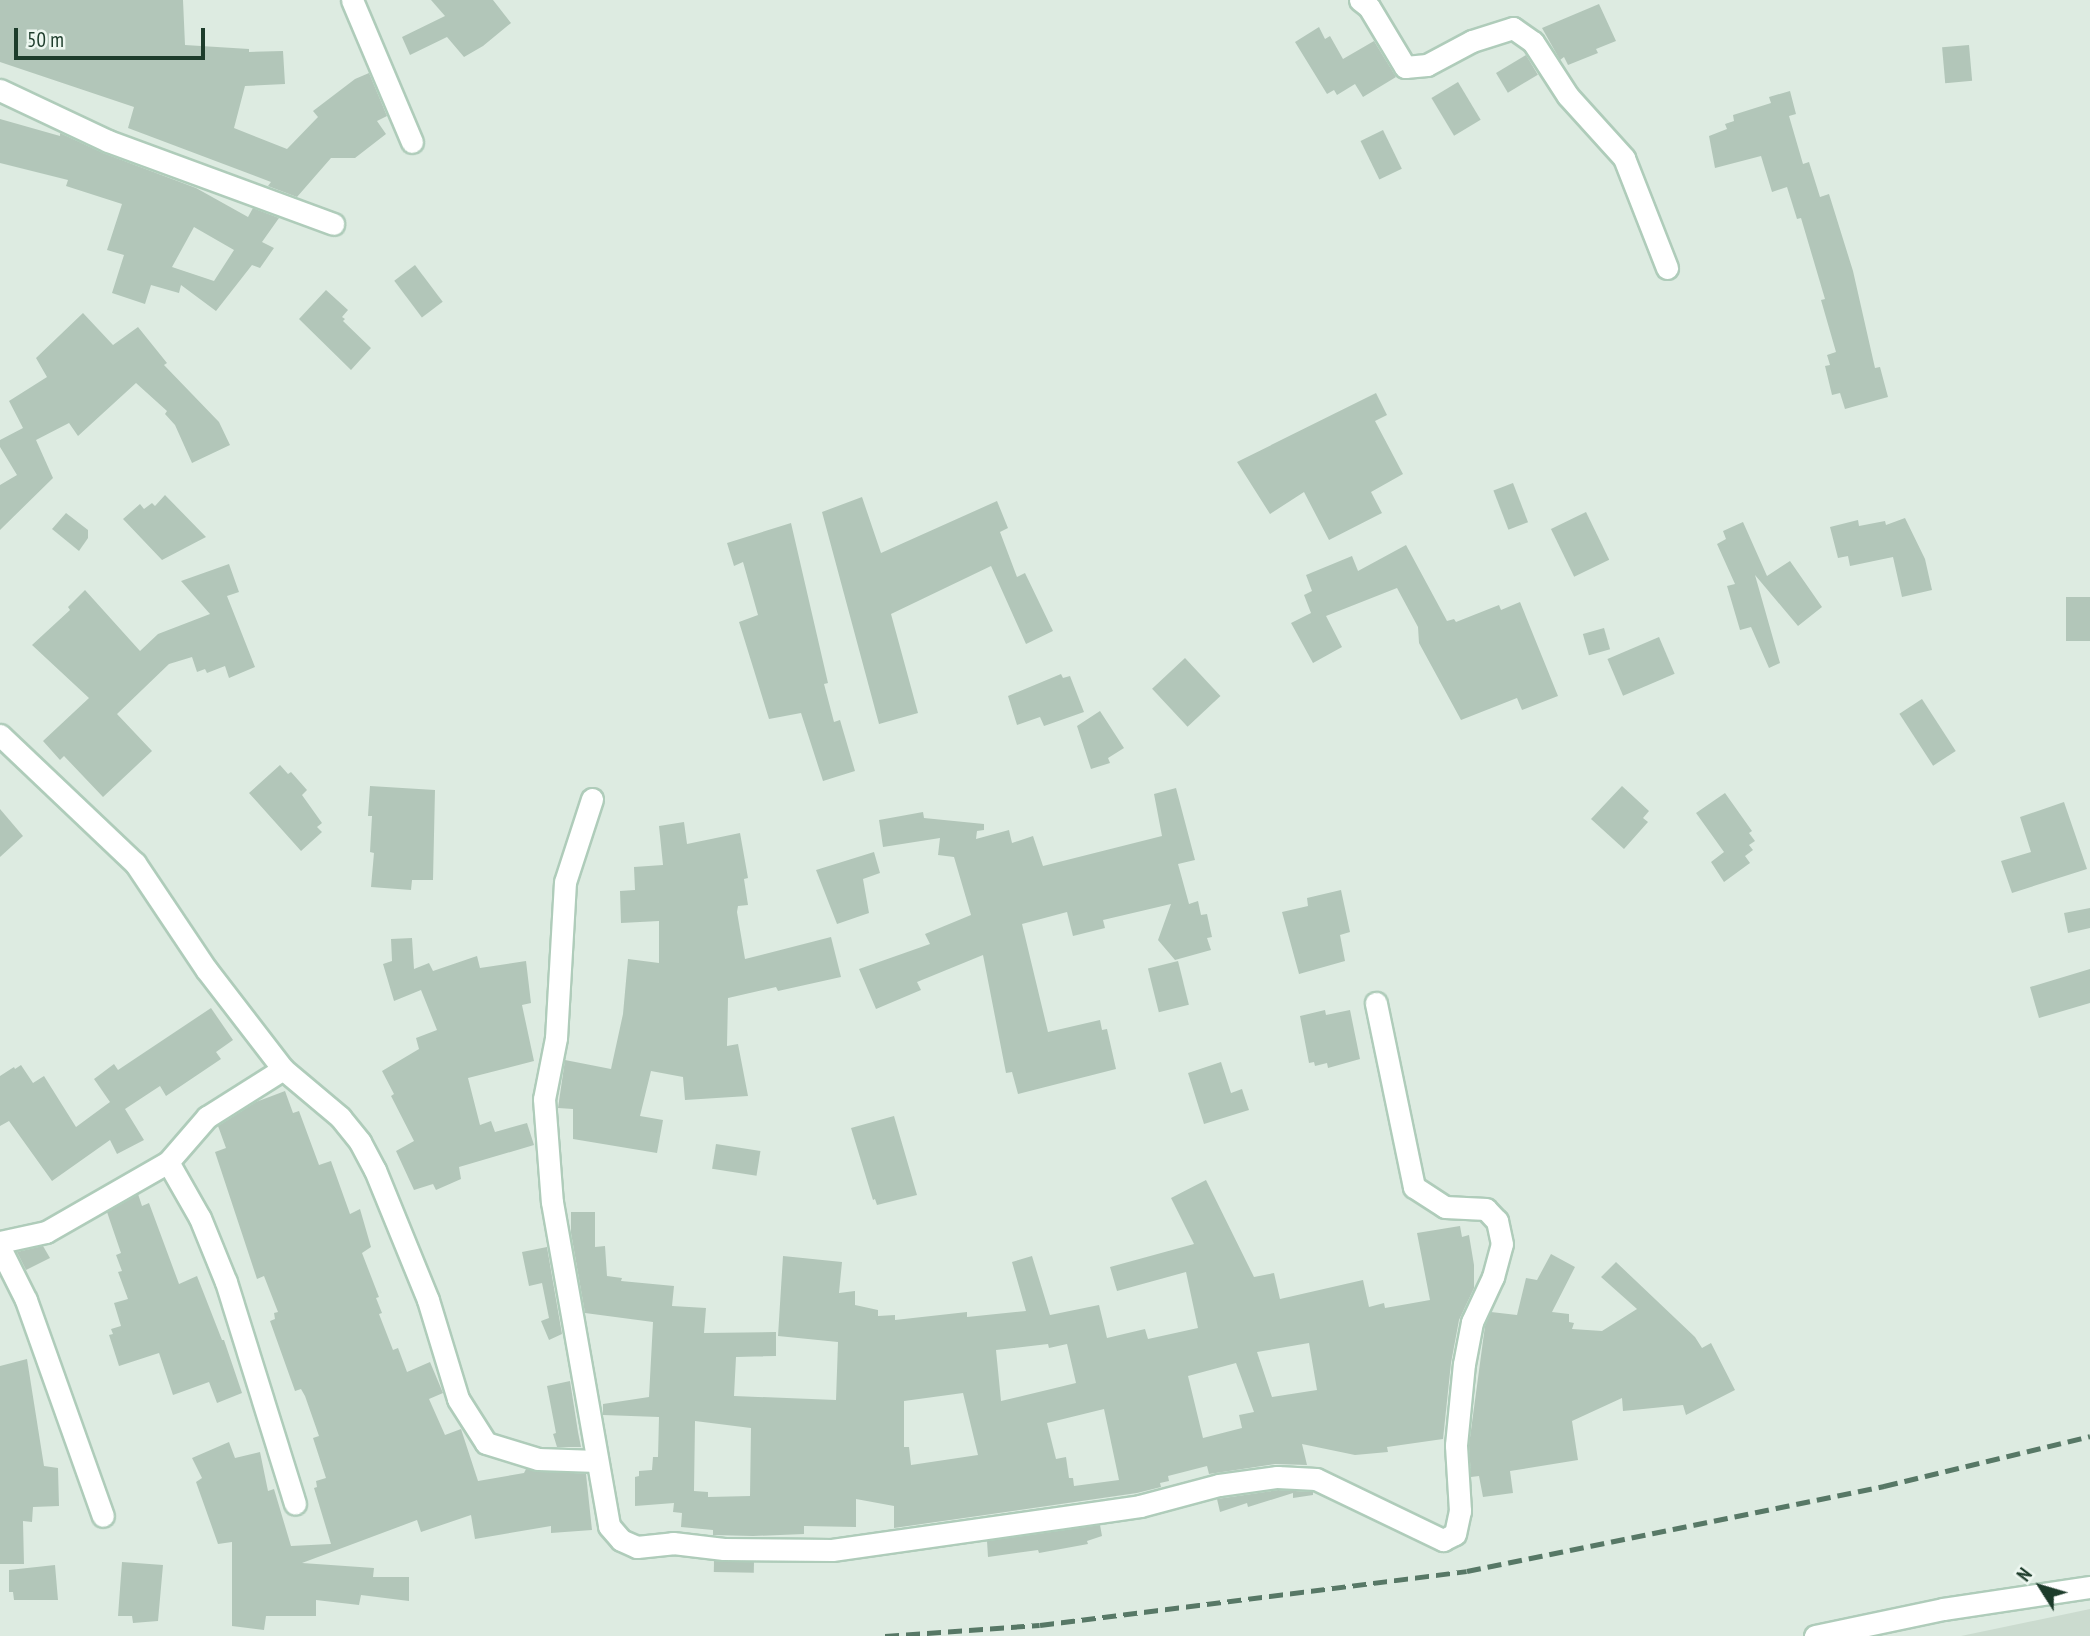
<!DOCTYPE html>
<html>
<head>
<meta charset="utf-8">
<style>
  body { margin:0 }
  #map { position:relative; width:2090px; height:1636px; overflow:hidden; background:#ddebe1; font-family:"PT Sans Narrow",sans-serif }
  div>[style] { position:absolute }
  .built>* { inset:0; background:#cbdbcf }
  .building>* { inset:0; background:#b2c6b9; transform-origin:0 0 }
  .roads { filter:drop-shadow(2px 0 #afccba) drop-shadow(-2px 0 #afccba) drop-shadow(0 2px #afccba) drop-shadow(0 -2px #afccba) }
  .street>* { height:21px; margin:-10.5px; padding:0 10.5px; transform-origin:10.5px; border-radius:10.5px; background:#fff }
  .secondary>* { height:21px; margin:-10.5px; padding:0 10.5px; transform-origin:10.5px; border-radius:10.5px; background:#fff }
  .rail>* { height:5px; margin-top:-2.5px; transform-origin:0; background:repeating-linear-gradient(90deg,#577866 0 14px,transparent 0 21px) }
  span { translate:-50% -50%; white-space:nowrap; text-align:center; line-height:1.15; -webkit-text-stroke:5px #edf7f0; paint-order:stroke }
  .north { position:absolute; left:2006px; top:1552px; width:70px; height:70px; -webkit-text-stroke:5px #edf7f0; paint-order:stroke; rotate:307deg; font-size:19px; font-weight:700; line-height:28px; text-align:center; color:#1d3c2b }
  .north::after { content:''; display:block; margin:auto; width:24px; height:32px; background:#1d3c2b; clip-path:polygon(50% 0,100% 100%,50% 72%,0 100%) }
  .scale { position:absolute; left:14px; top:28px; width:191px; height:32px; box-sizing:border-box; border:4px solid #1d3c2b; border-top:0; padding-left:9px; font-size:21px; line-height:24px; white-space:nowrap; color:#1d3c2b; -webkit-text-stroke:5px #edf7f0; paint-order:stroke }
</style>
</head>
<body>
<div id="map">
  <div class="built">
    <div style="clip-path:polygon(2090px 1609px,2090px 1636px,1961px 1636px)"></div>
  </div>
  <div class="building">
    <div style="clip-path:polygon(0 0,183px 0,185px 45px,249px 49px,249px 52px,283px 51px,285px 84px,245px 86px,234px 128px,287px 149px,318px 117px,313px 111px,355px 79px,369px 73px,387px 116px,377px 121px,386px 134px,355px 158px,331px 158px,297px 197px,268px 186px,271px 182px,128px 128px,134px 107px,0 62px)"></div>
    <div style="clip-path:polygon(431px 0,493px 0,511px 23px,483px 46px,464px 57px,447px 37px,410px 55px,402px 37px,445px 16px)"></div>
    <div style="clip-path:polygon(1599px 4px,1616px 41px,1596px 49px,1598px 53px,1568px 65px,1564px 57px,1560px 60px,1542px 28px)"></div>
    <div style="clip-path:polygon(1319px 27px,1325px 39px,1330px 36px,1343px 59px,1374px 41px,1396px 77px,1363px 97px,1355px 84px,1337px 95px,1334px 90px,1327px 94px,1295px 42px)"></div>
    <div style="left:1969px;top:45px;width:36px;height:27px;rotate:85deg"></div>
    <div style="left:1526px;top:55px;width:23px;height:35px;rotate:59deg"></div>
    <div style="left:1458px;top:82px;width:44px;height:31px;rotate:59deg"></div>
    <div style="clip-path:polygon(1790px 91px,1796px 114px,1789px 116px,1803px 164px,1809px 162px,1820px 197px,1829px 194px,1853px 271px,1875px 368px,1880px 367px,1888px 397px,1845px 409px,1840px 393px,1832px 395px,1825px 366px,1830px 365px,1827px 355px,1836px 352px,1821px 300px,1825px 299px,1801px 218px,1797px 219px,1787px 187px,1772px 192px,1761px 156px,1715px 168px,1709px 136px,1727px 129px,1725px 124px,1734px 121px,1733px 115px,1771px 103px,1769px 97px)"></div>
    <div style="clip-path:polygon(evenodd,0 119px,60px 136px,60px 133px,103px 153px,196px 188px,248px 217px,253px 208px,279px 218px,262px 242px,274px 248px,260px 268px,252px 265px,216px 311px,181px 285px,179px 293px,151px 285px,145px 304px,112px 293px,124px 255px,107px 250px,122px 204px,66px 186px,68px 180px,0 163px,0 119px,194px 227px,234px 250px,214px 281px,172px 267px,194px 227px)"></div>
    <div style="left:1383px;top:130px;width:43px;height:25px;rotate:64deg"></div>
    <div style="left:415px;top:265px;width:46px;height:26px;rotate:53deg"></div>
    <div style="clip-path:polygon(326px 290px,348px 310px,342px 317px,345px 319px,343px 321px,371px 348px,351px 370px,299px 319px)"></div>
    <div style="clip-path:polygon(83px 313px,113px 345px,138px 327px,167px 363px,164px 365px,219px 422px,230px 445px,192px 463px,175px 425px,165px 414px,167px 411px,136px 383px,78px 436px,69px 423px,36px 440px,53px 478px,0 530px,0 485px,17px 475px,0 447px,0 440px,23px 428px,9px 401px,47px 377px,36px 358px)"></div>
    <div style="clip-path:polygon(1376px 393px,1387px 415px,1375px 421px,1403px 474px,1371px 492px,1382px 513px,1329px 540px,1304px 492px,1270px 514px,1237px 462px)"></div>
    <div style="left:1513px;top:483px;width:42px;height:21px;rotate:69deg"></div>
    <div style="clip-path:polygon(165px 495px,206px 537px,162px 560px,123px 519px,140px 504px,144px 509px,152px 503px,155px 506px)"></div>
    <div style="clip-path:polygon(862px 497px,881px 553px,997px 501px,1008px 528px,1000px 532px,1017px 577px,1025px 573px,1053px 631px,1026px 644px,991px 566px,891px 614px,918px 713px,879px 724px,822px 512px)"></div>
    <div style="left:1586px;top:512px;width:53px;height:39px;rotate:64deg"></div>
    <div style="clip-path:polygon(66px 513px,88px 530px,88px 538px,79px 551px,52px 529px)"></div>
    <div style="clip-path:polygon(1905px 518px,1925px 559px,1932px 590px,1902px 597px,1893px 557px,1850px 566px,1848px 556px,1838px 558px,1830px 527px,1858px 520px,1859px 526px,1885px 521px,1886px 525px)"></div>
    <div style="clip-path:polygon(1743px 522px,1767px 576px,1790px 561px,1822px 607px,1798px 626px,1755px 575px,1780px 663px,1769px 668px,1751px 627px,1740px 630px,1727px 586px,1735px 584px,1717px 544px,1726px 539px,1723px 531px)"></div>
    <div style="clip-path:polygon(791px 523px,828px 683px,824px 684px,834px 722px,840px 720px,855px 771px,823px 781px,801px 713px,769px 719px,739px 622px,758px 615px,743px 562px,734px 566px,727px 543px)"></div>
    <div style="clip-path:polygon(1406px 545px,1447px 621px,1454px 619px,1456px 622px,1499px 605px,1501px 610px,1520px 602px,1558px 696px,1522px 710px,1517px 698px,1461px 720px,1419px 643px,1418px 627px,1397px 588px,1326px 616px,1342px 647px,1313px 663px,1291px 623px,1311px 613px,1304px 595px,1312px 591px,1306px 575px,1352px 556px,1358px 571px)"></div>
    <div style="clip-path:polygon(229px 564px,239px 592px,227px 596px,255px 667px,229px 678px,225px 666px,207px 673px,205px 669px,197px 672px,192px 657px,169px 664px,117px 714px,152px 751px,103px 797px,64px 756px,60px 760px,43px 741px,89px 698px,32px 645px,70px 610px,68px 607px,85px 590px,140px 651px,158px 634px,210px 614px,181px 581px)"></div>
    <div style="left:2090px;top:597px;width:44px;height:24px;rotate:90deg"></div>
    <div style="left:1604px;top:628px;width:22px;height:22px;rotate:74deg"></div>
    <div style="left:1659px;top:637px;width:40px;height:56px;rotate:67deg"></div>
    <div style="left:1185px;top:658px;width:52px;height:45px;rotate:47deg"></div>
    <div style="clip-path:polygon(1061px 674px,1063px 678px,1070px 676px,1084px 712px,1044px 726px,1040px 717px,1017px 725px,1008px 696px)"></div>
    <div style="left:1922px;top:699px;width:62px;height:27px;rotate:57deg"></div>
    <div style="clip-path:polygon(1100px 711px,1124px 748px,1108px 758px,1110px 763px,1091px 769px,1077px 726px)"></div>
    <div style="clip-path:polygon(280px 765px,288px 774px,291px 772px,307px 790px,302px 795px,322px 823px,317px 827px,322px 832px,301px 851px,249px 793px)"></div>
    <div style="clip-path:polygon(370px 786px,435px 790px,433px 880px,412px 880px,411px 890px,371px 887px,374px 853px,370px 852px,372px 816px,368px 816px)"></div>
    <div style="clip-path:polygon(1622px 786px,1649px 811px,1643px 818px,1648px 822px,1624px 849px,1591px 819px)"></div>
    <div style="clip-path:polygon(1176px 788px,1195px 860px,1178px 864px,1189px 904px,1198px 901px,1201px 915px,1207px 914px,1212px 937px,1207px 938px,1211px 950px,1175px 960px,1158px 940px,1171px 904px,1103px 920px,1105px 928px,1073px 936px,1067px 912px,1022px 924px,1048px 1032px,1100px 1020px,1102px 1030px,1107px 1029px,1116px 1069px,1018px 1094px,1012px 1072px,1006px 1073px,983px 955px,917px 982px,921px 990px,876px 1009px,859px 969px,930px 944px,925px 934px,971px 915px,954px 857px,938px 855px,940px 838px,883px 847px,879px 820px,923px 812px,924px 818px,984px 824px,984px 830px,977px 831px,976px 839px,1009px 830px,1012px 843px,1033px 836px,1043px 866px,1162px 836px,1154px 794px)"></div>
    <div style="clip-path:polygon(1725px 793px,1752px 831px,1749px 833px,1755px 841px,1749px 845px,1753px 850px,1745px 856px,1750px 863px,1724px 882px,1711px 862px,1724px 852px,1696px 813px)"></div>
    <div style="clip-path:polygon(2064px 802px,2087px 869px,2012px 893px,2001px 861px,2031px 852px,2020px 817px)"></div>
    <div style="clip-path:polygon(0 809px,23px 836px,0 857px)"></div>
    <div style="clip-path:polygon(684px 822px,687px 844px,740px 833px,748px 878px,744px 879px,748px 905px,738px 906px,737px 912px,745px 959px,831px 937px,841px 977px,778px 991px,776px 987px,728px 998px,727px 1046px,738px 1044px,748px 1096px,685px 1100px,683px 1077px,651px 1071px,640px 1116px,663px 1120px,657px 1153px,573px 1139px,573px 1109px,558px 1108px,565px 1060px,611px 1069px,623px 1014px,628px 959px,659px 963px,659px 921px,621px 923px,620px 891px,635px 890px,634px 867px,663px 865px,659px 826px)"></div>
    <div style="clip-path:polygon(874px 852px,880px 873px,863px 879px,869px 913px,837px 924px,816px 870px)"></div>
    <div style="clip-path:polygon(1341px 890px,1350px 932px,1340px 935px,1345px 961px,1299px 974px,1282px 912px,1308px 906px,1307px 898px)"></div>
    <div style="clip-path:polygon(2090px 908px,2090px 928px,2068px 933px,2064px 913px)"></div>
    <div style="clip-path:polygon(412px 938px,414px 969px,429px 963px,433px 971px,477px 956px,480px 968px,526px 961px,531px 1003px,522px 1005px,534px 1061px,468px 1078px,480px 1125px,491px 1121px,495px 1132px,527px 1123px,534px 1145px,459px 1167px,461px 1179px,436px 1190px,433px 1184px,414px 1190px,396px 1151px,414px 1141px,391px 1096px,394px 1094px,382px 1071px,419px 1049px,416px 1038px,437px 1030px,421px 990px,394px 1001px,383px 964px,392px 961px,391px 939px)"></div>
    <div style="left:1178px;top:961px;width:45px;height:31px;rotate:76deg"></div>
    <div style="clip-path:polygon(2090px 969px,2090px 1003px,2039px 1018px,2030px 987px)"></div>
    <div style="clip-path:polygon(211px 1008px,233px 1040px,216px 1052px,221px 1059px,166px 1096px,160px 1086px,125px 1109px,144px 1140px,117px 1154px,110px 1140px,52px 1181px,9px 1121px,0 1126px,0 1076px,14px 1067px,15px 1069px,21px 1065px,33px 1083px,44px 1076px,76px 1127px,110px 1102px,94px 1079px,114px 1064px,118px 1070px)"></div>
    <div style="clip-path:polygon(1325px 1010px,1326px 1015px,1350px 1010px,1360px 1059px,1328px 1068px,1327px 1063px,1315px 1066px,1314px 1062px,1309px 1063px,1300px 1016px)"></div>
    <div style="clip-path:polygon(1221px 1062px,1231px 1093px,1242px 1089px,1249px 1110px,1204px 1124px,1188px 1073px)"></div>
    <div style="clip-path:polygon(285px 1091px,293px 1113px,299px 1111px,319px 1165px,331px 1161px,350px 1214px,360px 1209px,371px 1247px,362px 1253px,379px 1297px,376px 1298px,382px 1313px,379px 1314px,393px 1350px,398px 1348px,407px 1372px,430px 1362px,443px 1393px,429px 1399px,445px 1435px,461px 1429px,478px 1481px,524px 1473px,526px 1469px,586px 1474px,592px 1530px,551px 1533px,551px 1526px,475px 1539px,471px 1515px,421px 1532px,417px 1520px,302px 1563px,374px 1568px,373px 1577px,409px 1577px,409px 1601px,361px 1595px,359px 1605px,316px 1600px,316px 1616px,266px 1616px,264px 1630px,232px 1626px,232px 1542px,218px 1544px,196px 1482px,202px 1478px,192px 1458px,229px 1442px,235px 1458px,260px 1452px,268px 1491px,274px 1489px,291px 1546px,331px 1544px,314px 1488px,317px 1487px,316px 1481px,326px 1478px,313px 1438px,319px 1436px,305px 1396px,301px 1389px,295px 1391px,270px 1321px,275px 1319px,274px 1313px,278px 1312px,264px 1276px,257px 1279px,215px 1152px,226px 1148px,218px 1126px,256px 1102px)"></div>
    <div style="clip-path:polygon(894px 1116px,917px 1195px,877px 1205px,875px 1199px,873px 1200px,851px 1128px)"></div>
    <div style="left:716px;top:1144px;width:45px;height:25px;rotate:9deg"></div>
    <div style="clip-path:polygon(evenodd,1206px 1180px,1254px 1277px,1274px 1273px,1280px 1299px,1363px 1280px,1369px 1307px,1384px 1303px,1385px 1308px,1430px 1300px,1417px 1233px,1460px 1226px,1462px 1237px,1469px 1235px,1474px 1265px,1474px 1288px,1459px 1320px,1451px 1363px,1443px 1439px,1387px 1447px,1388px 1452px,1355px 1455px,1302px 1444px,1307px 1465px,1275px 1464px,1209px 1474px,1207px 1466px,1168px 1476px,1169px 1481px,1160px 1483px,1161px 1487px,1137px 1493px,894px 1528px,894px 1506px,856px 1499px,856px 1527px,804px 1526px,804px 1534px,753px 1536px,713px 1535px,713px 1530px,681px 1527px,682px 1513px,673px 1512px,674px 1503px,635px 1506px,635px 1477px,639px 1476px,639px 1471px,652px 1470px,653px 1457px,658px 1457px,659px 1417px,603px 1415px,603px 1404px,649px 1397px,653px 1322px,585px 1313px,571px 1233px,571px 1212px,595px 1212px,595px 1247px,605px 1246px,607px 1276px,622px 1278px,621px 1281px,674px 1286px,672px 1306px,706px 1308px,704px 1333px,776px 1332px,776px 1356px,736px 1357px,734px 1396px,836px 1400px,838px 1342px,778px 1336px,783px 1256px,842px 1262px,839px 1293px,855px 1291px,855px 1305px,878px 1310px,878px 1316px,895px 1315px,895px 1320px,967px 1312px,967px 1317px,1026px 1311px,1012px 1262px,1032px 1256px,1050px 1315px,1099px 1305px,1107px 1338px,1145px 1329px,1148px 1339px,1198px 1328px,1186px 1272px,1117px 1291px,1110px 1267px,1194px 1244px,1171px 1198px,1206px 1180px,1309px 1343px,1317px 1390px,1272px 1397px,1257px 1352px,1309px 1343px,1206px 1180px,1048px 1344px,1049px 1348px,1067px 1344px,1076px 1383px,1001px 1401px,996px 1350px,1048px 1344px,1206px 1180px,1236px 1363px,1254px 1412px,1239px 1415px,1242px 1428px,1203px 1438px,1188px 1376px,1236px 1363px,1206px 1180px,963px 1393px,978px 1455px,911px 1465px,909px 1447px,904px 1447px,904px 1401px,963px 1393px,1206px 1180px,1104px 1409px,1119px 1480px,1074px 1486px,1073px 1478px,1069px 1478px,1066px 1457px,1056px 1459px,1047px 1423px,1104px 1409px,1206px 1180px,695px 1421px,751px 1428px,750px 1496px,708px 1497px,708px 1492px,694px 1491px,695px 1421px)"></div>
    <div style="clip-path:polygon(138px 1194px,142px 1206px,149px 1203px,179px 1284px,197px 1276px,222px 1340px,224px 1340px,242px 1393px,217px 1403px,209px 1382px,173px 1395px,159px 1353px,119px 1366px,109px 1335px,113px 1334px,111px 1329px,121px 1326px,114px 1303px,128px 1299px,118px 1272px,122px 1271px,116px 1255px,121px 1253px,107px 1212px)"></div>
    <div style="clip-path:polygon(43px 1246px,50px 1258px,26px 1270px,17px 1252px)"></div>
    <div style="clip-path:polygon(547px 1247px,562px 1334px,549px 1340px,541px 1321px,549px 1318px,542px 1283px,529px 1286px,522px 1252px)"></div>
    <div style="clip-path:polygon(1551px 1254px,1575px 1267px,1552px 1312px,1569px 1314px,1569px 1322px,1574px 1323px,1572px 1329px,1602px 1331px,1637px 1309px,1601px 1277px,1616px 1262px,1695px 1337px,1702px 1348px,1711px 1343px,1735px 1390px,1686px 1415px,1683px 1405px,1623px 1411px,1622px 1398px,1572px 1421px,1578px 1460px,1510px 1471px,1513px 1493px,1483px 1497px,1479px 1476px,1471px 1477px,1469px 1445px,1485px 1326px,1491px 1312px,1517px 1315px,1526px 1278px,1537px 1280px)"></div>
    <div style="clip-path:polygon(27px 1359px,44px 1466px,58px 1468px,59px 1506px,33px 1507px,32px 1522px,23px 1521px,24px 1564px,0 1564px,0 1366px)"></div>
    <div style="clip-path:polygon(570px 1381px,578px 1432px,581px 1447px,557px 1447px,553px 1434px,556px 1433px,547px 1386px)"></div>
    <div style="clip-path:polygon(1278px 1490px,1313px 1492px,1313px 1495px,1293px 1498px,1293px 1493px,1248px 1507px,1247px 1503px,1220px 1512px,1217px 1499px)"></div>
    <div style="clip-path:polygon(1100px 1525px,1102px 1536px,1087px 1541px,1088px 1544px,1039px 1553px,1038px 1550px,988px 1557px,987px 1541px)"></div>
    <div style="left:714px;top:1561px;width:40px;height:11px;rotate:1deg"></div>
    <div style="clip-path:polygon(122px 1562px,163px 1565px,158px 1621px,133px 1623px,132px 1616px,118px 1616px)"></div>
    <div style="clip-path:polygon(55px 1565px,58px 1600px,14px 1600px,13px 1592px,9px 1592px,9px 1570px)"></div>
  </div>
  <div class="roads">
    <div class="street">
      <div style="left:352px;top:0;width:154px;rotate:67.1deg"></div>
      <div style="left:1360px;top:0;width:11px;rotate:38deg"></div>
      <div style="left:1369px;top:7px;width:70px;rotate:59deg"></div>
      <div style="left:1405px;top:67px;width:22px;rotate:-5deg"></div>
      <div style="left:1427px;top:65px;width:51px;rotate:-28.1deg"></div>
      <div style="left:1472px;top:41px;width:43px;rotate:-17.6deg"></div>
      <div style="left:1513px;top:28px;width:24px;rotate:35deg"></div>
      <div style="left:1533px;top:42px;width:64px;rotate:57.1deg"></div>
      <div style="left:1568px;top:96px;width:84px;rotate:47.9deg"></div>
      <div style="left:1624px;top:158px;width:118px;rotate:68.6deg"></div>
      <div style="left:0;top:90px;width:119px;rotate:25.3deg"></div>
      <div style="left:108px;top:141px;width:240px;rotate:20.2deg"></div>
      <div style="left:0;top:735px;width:186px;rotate:43.5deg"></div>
      <div style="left:135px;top:863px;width:128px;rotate:56.2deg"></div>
      <div style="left:206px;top:969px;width:126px;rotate:52.4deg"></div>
      <div style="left:283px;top:1069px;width:75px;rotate:40.1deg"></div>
      <div style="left:340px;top:1117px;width:32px;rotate:51deg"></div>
      <div style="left:360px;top:1142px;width:32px;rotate:62deg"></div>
      <div style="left:375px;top:1170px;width:140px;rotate:67.8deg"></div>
      <div style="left:428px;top:1300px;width:103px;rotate:73.1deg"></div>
      <div style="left:458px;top:1399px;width:52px;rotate:57.5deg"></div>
      <div style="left:486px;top:1443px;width:54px;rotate:17.1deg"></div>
      <div style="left:538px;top:1459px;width:59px;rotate:1.9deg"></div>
      <div style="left:592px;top:799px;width:87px;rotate:108deg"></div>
      <div style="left:565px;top:882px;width:156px;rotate:93.3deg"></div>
      <div style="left:556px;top:1038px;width:62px;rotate:101.1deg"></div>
      <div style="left:544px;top:1099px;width:103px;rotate:85.6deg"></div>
      <div style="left:552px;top:1202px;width:329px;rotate:80deg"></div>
      <div style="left:609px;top:1526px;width:18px;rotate:49deg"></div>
      <div style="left:621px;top:1540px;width:17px;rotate:24deg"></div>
      <div style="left:637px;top:1547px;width:36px;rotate:-6deg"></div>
      <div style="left:673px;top:1543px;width:51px;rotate:6.7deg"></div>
      <div style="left:724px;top:1549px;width:108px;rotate:0.5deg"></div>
      <div style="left:832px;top:1550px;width:311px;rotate:-8.1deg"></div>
      <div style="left:1140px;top:1506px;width:82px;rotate:-14.9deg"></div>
      <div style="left:1219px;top:1485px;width:59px;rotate:-7.9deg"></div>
      <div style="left:1277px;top:1477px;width:39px;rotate:3deg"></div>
      <div style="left:1316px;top:1479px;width:141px;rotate:25.7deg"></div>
      <div style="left:1443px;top:1540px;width:13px;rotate:-27deg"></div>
      <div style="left:1455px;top:1534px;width:24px;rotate:-78deg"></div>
      <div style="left:1460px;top:1511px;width:66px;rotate:-93.5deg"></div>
      <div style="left:1456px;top:1445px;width:81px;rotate:-84.4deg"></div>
      <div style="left:1464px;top:1364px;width:43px;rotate:-79.2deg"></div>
      <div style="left:1472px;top:1322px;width:50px;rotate:-65deg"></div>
      <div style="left:1493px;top:1277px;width:34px;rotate:-75deg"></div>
      <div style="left:1502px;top:1244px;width:24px;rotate:-102deg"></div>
      <div style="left:1497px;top:1221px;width:16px;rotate:-133deg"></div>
      <div style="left:1486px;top:1209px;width:41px;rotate:-177.2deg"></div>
      <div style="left:1445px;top:1207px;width:37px;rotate:-147deg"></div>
      <div style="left:1414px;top:1187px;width:188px;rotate:-101.7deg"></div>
      <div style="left:168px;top:1162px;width:64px;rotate:60.3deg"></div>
      <div style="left:200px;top:1218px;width:69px;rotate:67.9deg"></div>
      <div style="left:226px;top:1282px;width:232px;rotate:72.7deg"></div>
      <div style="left:0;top:1242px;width:47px;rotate:-12.3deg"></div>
      <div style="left:46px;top:1232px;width:141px;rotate:-29.8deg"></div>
      <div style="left:168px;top:1162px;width:60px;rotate:-49.1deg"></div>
      <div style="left:207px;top:1117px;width:90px;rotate:-32.3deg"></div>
      <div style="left:0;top:1248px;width:58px;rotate:63.4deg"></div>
      <div style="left:26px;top:1300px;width:229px;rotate:70.4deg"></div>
    </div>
    <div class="secondary">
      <div style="left:1815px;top:1636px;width:131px;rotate:-11.9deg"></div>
      <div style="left:1943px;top:1609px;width:149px;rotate:-8.5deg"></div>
    </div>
  </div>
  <div class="rail">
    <div style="left:885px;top:1636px;width:155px;rotate:-4.1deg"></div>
    <div style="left:1040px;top:1625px;width:430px;rotate:-7.2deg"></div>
    <div style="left:1467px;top:1571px;width:426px;rotate:-11.5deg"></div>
    <div style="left:1884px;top:1486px;width:212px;rotate:-13.6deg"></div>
  </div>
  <div class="north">N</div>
  <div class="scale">50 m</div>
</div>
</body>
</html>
